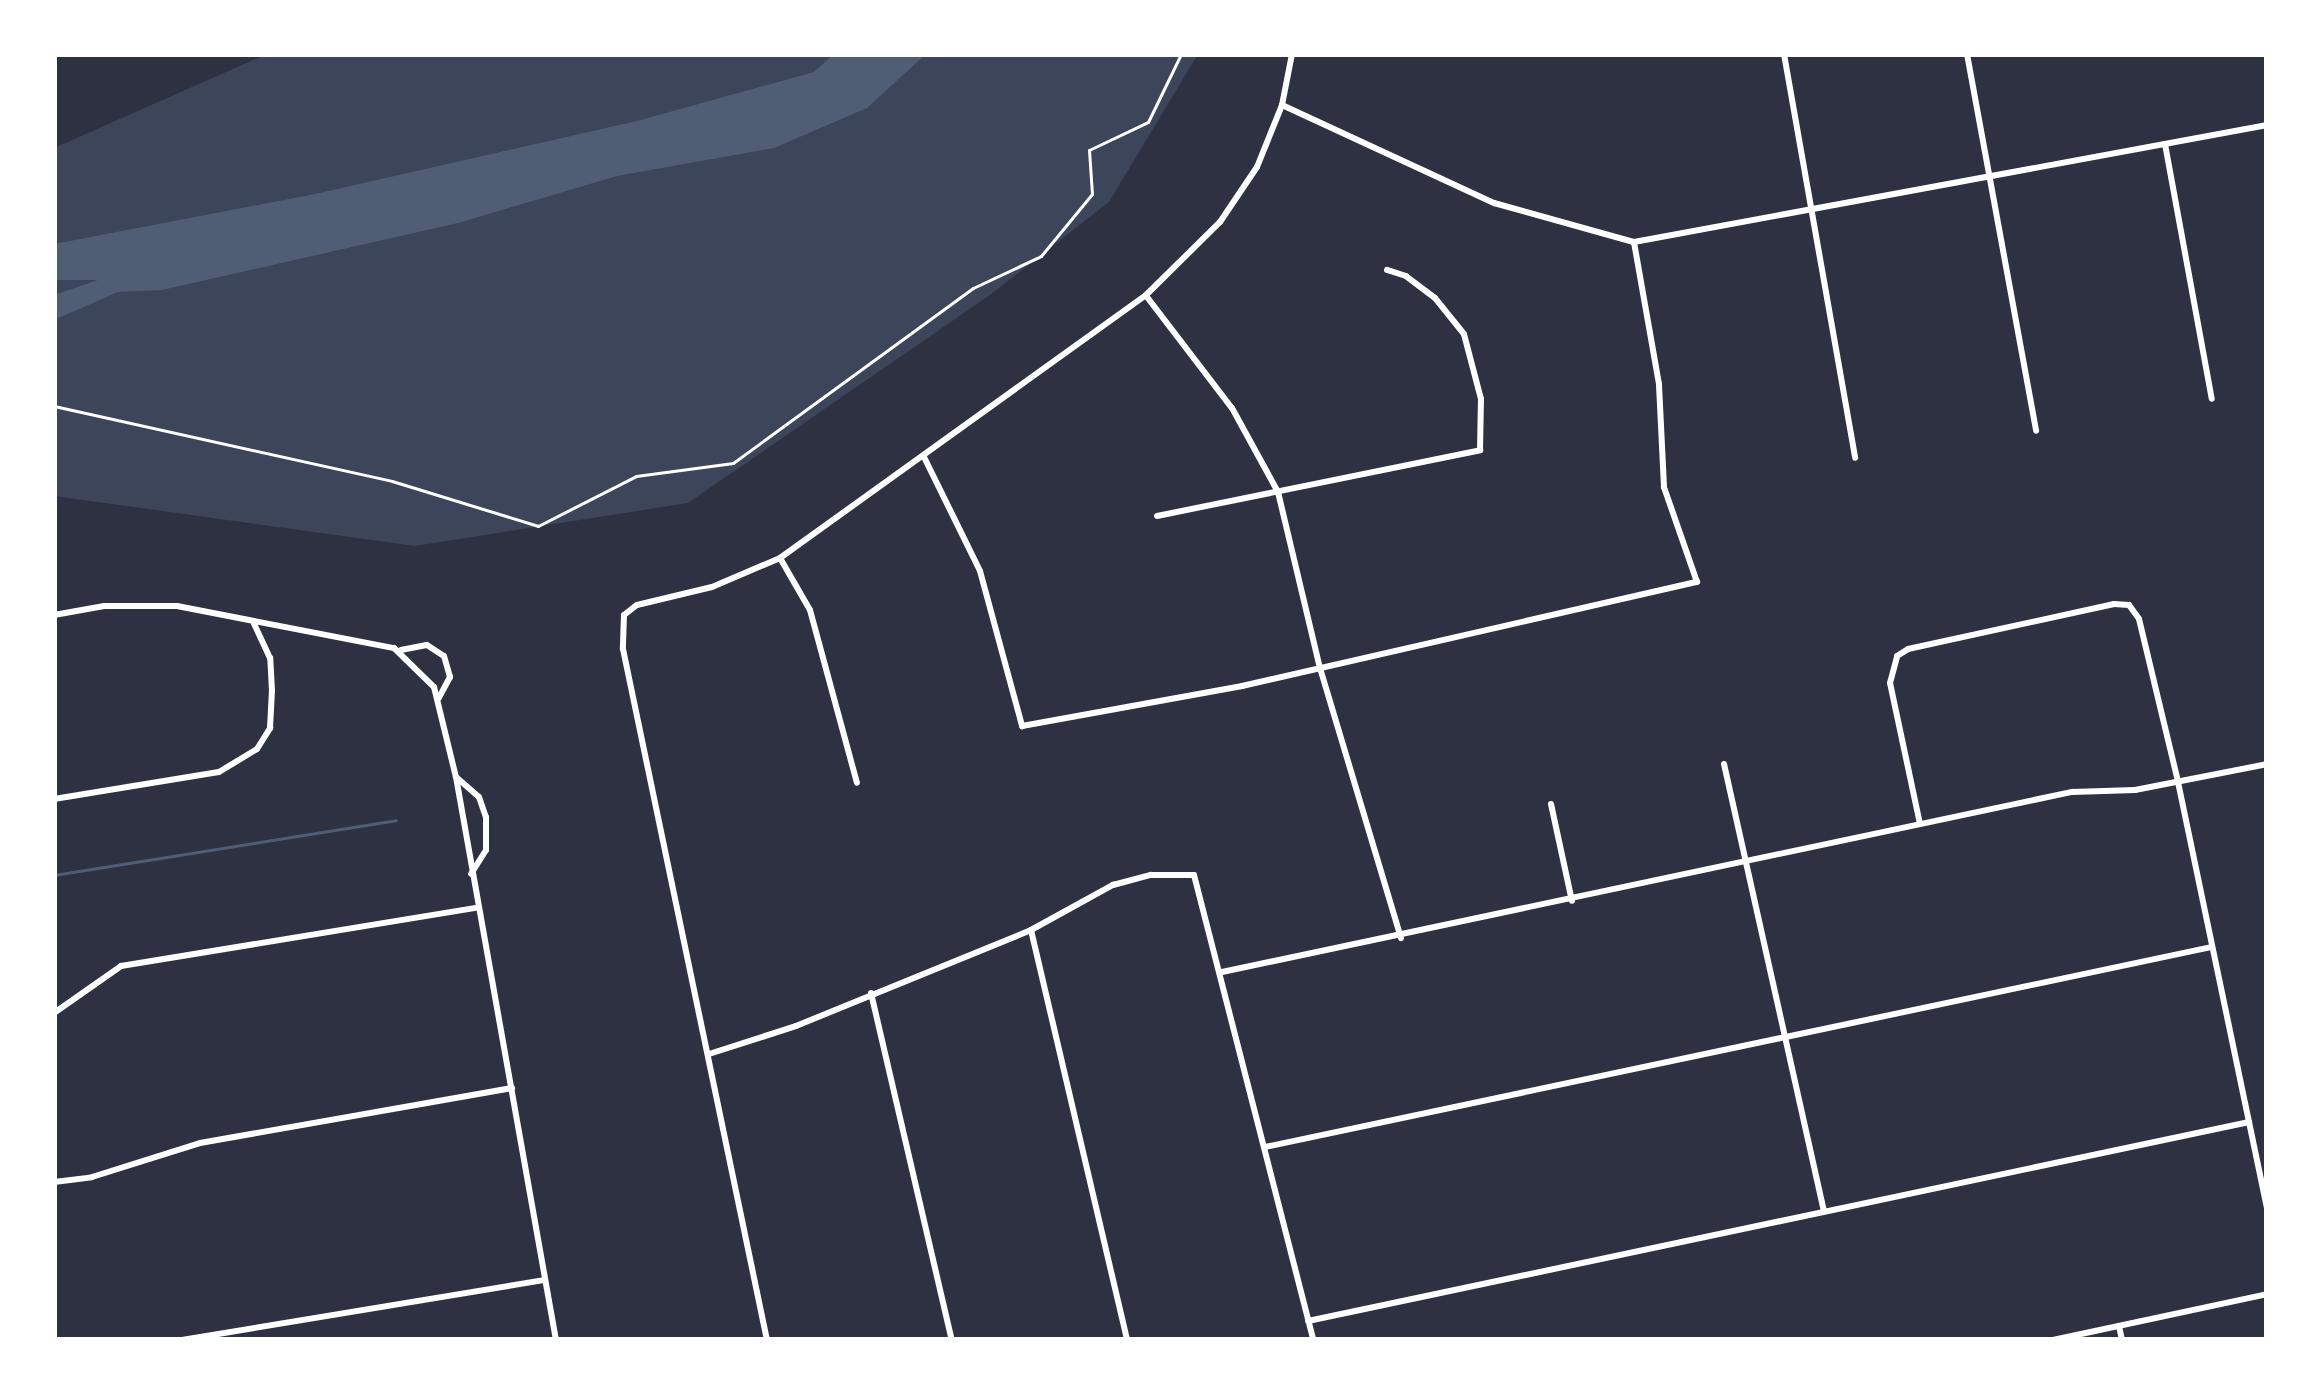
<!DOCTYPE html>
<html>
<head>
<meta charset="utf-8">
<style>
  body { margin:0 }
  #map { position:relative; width:2321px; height:1394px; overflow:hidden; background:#2d3142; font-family:"Varela Round",sans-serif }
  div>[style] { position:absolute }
  .green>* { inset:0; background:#3c4559 }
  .water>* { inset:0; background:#4f5d75 }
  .stream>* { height:3px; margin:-1.5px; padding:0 1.5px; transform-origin:1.5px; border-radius:1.5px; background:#4f5d75 }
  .river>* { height:21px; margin:-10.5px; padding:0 10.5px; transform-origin:10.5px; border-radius:10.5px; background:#4f5d75 }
  .path>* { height:3px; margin:-1.5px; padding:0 1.5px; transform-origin:1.5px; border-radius:1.5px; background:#fff }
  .minor>* { height:6px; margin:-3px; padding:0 3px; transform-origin:3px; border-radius:3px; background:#fff }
  .tertiary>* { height:6px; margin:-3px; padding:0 3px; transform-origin:3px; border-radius:3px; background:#fff }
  span { translate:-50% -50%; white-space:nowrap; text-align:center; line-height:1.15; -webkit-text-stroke:9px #fff; paint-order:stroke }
  .frame { position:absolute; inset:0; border:57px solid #fff; pointer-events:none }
</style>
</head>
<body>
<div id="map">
  <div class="green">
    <div style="clip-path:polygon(267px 54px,1198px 54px,1109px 202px,990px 295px,688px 503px,415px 546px,54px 496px,54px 148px)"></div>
  </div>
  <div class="water">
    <div style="clip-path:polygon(834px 54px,926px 54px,867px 108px,774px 148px,617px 176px,458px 223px,162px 290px,118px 292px,54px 320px,54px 295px,121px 272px,85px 260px,76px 263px,71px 276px,54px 281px,54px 244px,315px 194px,637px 121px,814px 72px)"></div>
  </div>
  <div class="stream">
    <div style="left:54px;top:875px;width:346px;rotate:-9.1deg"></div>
  </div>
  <div class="river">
    <div style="left:54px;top:269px;width:86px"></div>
  </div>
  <div class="path">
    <div style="left:54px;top:406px;width:346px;rotate:12.5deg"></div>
    <div style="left:392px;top:481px;width:153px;rotate:17.1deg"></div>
    <div style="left:538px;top:526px;width:110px;rotate:-27deg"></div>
    <div style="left:636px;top:476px;width:98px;rotate:-7.6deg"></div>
    <div style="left:733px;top:463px;width:297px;rotate:-36.1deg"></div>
    <div style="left:973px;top:288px;width:75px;rotate:-25.2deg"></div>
    <div style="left:1041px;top:256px;width:80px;rotate:-50.6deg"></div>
    <div style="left:1092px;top:194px;width:44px;rotate:-93.9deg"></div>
    <div style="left:1089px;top:150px;width:65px;rotate:-25.4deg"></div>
    <div style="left:1148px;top:122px;width:76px;rotate:-64.1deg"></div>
  </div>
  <div class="minor">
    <div style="left:1784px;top:54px;width:410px;rotate:80deg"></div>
    <div style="left:1967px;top:54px;width:383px;rotate:79.6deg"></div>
    <div style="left:1282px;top:105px;width:234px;rotate:24.8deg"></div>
    <div style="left:1494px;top:203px;width:145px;rotate:15.6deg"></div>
    <div style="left:1634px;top:242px;width:644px;rotate:-10.47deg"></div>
    <div style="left:2165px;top:144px;width:259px;rotate:79.6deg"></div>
    <div style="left:1147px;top:297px;width:140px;rotate:52.6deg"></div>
    <div style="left:1232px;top:408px;width:96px;rotate:61.3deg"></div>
    <div style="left:1278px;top:492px;width:181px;rotate:76.6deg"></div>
    <div style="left:1320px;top:668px;width:282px;rotate:73.3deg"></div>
    <div style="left:924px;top:457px;width:127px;rotate:63.8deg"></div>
    <div style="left:980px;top:571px;width:161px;rotate:74.8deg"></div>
    <div style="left:1022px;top:726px;width:224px;rotate:-10.3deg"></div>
    <div style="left:1242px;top:686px;width:467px;rotate:-12.9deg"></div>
    <div style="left:1697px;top:582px;width:101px;rotate:-109.2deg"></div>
    <div style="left:1664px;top:487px;width:103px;rotate:-92.8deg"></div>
    <div style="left:1659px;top:384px;width:144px;rotate:-100deg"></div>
    <div style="left:1157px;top:516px;width:330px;rotate:-11.5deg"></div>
    <div style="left:1480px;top:450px;width:51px;rotate:-88.9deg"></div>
    <div style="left:1481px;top:399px;width:67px;rotate:-104.7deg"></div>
    <div style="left:1464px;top:334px;width:46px;rotate:-128.9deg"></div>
    <div style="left:1435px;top:298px;width:36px;rotate:-143deg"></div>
    <div style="left:1406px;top:276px;width:20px;rotate:-162deg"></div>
    <div style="left:780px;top:558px;width:60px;rotate:60deg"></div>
    <div style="left:810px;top:610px;width:179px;rotate:74.8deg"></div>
    <div style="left:54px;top:615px;width:51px;rotate:-10.2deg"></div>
    <div style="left:104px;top:606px;width:73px"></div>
    <div style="left:177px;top:606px;width:221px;rotate:11deg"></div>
    <div style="left:394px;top:648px;width:56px;rotate:44.3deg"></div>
    <div style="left:434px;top:687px;width:93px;rotate:76.3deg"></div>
    <div style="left:456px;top:777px;width:572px;rotate:79.93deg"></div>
    <div style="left:624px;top:615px;width:16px;rotate:-38deg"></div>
    <div style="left:637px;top:605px;width:77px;rotate:-13.5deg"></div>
    <div style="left:712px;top:587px;width:74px;rotate:-23.1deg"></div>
    <div style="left:780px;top:558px;width:451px;rotate:-35.7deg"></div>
    <div style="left:1146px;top:295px;width:104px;rotate:-44.6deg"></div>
    <div style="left:1220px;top:222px;width:66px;rotate:-56.1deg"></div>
    <div style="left:1257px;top:167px;width:67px;rotate:-68deg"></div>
    <div style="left:1282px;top:105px;width:52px;rotate:-78.9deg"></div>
    <div style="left:401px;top:650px;width:26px;rotate:-11deg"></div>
    <div style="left:427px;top:645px;width:20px;rotate:33deg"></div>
    <div style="left:444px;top:656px;width:22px;rotate:74deg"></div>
    <div style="left:450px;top:677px;width:24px;rotate:118deg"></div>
    <div style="left:1724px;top:764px;width:457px;rotate:77.4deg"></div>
    <div style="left:456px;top:777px;width:30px;rotate:41deg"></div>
    <div style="left:479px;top:797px;width:21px;rotate:71deg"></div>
    <div style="left:486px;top:817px;width:33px;rotate:90deg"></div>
    <div style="left:486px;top:850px;width:28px;rotate:122deg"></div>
    <div style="left:54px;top:799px;width:167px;rotate:-9.3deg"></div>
    <div style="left:219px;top:772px;width:44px;rotate:-31.2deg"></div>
    <div style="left:257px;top:749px;width:25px;rotate:-58deg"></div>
    <div style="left:270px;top:728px;width:37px;rotate:-87deg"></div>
    <div style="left:272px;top:691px;width:33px;rotate:-93deg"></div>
    <div style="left:270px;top:658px;width:38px;rotate:-115deg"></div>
    <div style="left:1551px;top:804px;width:99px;rotate:77.8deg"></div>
    <div style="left:1920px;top:824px;width:144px;rotate:-102deg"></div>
    <div style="left:1890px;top:683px;width:28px;rotate:-75deg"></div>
    <div style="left:1897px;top:656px;width:13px;rotate:-32deg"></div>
    <div style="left:1908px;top:649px;width:211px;rotate:-12.3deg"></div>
    <div style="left:2114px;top:604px;width:15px;rotate:4deg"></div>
    <div style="left:2129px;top:605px;width:17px;rotate:54deg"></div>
    <div style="left:2139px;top:619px;width:168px;rotate:76.5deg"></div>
    <div style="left:2178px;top:782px;width:436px;rotate:78.2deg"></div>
    <div style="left:1031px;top:930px;width:421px;rotate:76.8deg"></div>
    <div style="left:1222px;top:972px;width:869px;rotate:-11.96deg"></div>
    <div style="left:2072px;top:792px;width:63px;rotate:-1.8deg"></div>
    <div style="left:2135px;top:790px;width:135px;rotate:-11.1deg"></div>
    <div style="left:871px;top:993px;width:356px;rotate:76.9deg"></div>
    <div style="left:54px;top:1013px;width:82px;rotate:-35deg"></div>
    <div style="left:121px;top:966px;width:361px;rotate:-9.3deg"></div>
    <div style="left:709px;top:1054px;width:91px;rotate:-17.8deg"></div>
    <div style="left:796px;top:1026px;width:254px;rotate:-22.2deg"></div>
    <div style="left:1031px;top:930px;width:94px;rotate:-28.8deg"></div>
    <div style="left:1113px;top:885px;width:39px;rotate:-15deg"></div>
    <div style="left:1151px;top:875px;width:43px"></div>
    <div style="left:1194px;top:875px;width:480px;rotate:75.6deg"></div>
    <div style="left:1265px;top:1147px;width:968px;rotate:-11.93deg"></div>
    <div style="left:54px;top:1182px;width:38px;rotate:-7deg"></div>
    <div style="left:92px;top:1177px;width:113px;rotate:-17.5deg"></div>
    <div style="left:200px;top:1143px;width:317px;rotate:-10deg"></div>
    <div style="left:1308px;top:1321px;width:962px;rotate:-11.94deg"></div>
    <div style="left:2119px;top:1326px;width:14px;rotate:78deg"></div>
    <div style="left:182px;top:1340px;width:368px;rotate:-9.4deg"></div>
    <div style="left:2053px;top:1340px;width:219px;rotate:-12.1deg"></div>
  </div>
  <div class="tertiary">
    <div style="left:624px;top:615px;width:34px;rotate:92deg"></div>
    <div style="left:623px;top:649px;width:706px;rotate:78.23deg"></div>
  </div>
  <div class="frame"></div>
</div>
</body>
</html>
